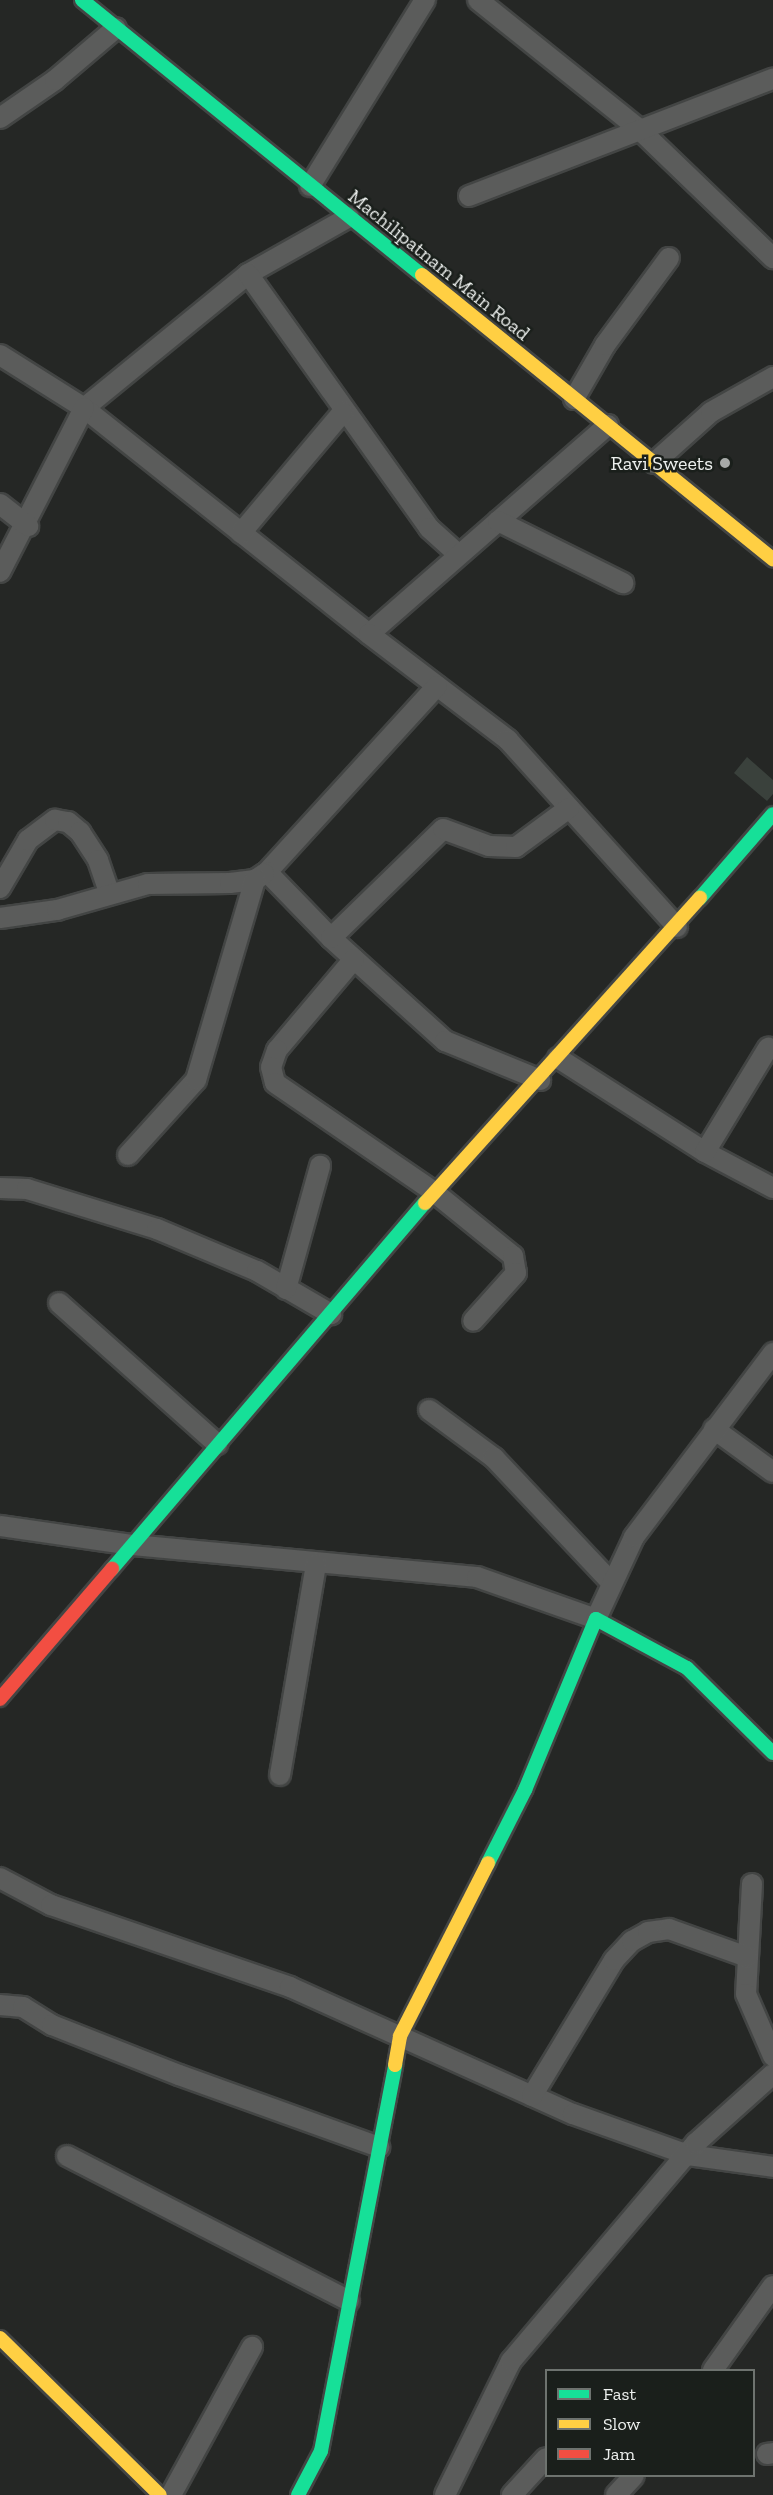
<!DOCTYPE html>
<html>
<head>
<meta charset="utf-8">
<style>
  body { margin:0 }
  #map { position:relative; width:773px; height:2495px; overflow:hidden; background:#252725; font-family:"Zilla Slab",serif }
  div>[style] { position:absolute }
  .building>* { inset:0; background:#3a413c }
  .roads { filter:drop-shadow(2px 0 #434544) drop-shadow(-2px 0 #434544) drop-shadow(0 2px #434544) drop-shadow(0 -2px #434544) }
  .street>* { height:20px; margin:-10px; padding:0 10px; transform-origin:10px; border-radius:10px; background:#5b5c5b }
  .fast>* { height:14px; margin:-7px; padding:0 7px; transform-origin:7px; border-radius:7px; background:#16e098 }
  .slow>* { height:14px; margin:-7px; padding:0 7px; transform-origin:7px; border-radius:7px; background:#ffcf43 }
  .jam>* { height:14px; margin:-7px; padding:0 7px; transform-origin:7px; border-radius:7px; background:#f24e42 }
  .dots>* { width:16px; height:16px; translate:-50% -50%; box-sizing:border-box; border:3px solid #1a1f1b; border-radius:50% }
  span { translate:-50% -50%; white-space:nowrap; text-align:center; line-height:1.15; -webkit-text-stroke:5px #1a1f1b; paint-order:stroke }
  .street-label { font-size:20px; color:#edf0ee }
  .poi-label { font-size:20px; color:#edf0ee }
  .right { translate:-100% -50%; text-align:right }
  .legend { position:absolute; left:545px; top:2369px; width:210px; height:108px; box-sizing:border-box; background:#1a1f1b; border:2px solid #6e736f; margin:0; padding:8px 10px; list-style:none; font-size:18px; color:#edf0ee }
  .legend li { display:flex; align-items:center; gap:12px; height:30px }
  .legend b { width:30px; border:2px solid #6e736f }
</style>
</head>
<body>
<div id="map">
  <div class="building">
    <div style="clip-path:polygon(747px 757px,773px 780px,773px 794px,767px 801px,734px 773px)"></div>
  </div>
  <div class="roads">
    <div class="street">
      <div style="left:478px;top:0;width:208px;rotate:38.7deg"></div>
      <div style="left:640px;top:130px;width:185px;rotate:43.9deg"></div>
      <div style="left:0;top:118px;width:67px;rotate:-34.6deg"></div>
      <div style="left:55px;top:80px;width:80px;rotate:-40.4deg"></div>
      <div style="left:310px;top:186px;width:219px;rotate:-58.3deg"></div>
      <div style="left:469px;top:196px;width:326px;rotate:-21.1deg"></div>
      <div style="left:349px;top:217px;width:116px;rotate:150.6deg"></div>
      <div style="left:248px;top:274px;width:212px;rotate:140.7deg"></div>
      <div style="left:84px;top:408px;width:364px;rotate:38.4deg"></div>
      <div style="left:248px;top:274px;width:312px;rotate:54.5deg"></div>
      <div style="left:429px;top:528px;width:40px;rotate:42deg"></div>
      <div style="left:0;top:355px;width:99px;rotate:32.2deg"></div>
      <div style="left:84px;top:408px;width:184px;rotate:117.1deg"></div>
      <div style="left:574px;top:399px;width:62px;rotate:-60.1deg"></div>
      <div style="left:605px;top:345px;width:108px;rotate:-53.7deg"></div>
      <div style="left:608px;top:425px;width:317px;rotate:138.8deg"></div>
      <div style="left:369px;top:634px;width:175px;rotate:37.3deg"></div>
      <div style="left:508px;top:740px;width:252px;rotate:47.9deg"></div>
      <div style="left:654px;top:463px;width:76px;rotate:-41.8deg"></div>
      <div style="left:711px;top:412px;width:71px;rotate:-29.4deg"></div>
      <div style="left:0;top:504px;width:36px;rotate:38deg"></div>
      <div style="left:498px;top:521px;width:140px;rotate:26.4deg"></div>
      <div style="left:241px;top:533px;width:158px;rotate:-49.9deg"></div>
      <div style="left:437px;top:686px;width:252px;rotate:132.4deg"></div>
      <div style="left:267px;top:872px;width:92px;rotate:45.9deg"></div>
      <div style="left:331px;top:938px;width:154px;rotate:42.1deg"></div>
      <div style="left:445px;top:1041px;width:103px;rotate:22.3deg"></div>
      <div style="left:0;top:888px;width:56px;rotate:-59.7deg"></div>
      <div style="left:28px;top:840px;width:34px;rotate:-37deg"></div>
      <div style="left:55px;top:820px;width:13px;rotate:9deg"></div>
      <div style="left:68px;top:822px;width:16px;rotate:40deg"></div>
      <div style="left:80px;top:832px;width:33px;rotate:57deg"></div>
      <div style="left:98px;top:860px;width:34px;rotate:71deg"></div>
      <div style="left:0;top:918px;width:58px;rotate:-8deg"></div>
      <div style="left:57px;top:910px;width:95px;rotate:-15.9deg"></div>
      <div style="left:148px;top:884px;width:82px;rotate:-0.7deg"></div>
      <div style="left:230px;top:883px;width:25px;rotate:-7deg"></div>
      <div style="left:255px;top:880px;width:11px;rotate:-34deg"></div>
      <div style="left:331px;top:938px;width:156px;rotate:-44.2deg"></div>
      <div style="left:443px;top:829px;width:49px;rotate:20.3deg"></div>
      <div style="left:489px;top:846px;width:27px;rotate:2deg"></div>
      <div style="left:516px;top:847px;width:66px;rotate:-36.3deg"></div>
      <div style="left:354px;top:959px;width:119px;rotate:130.2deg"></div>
      <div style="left:277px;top:1050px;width:18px;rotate:109deg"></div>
      <div style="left:271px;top:1067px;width:16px;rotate:76deg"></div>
      <div style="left:275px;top:1083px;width:193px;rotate:34.4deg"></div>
      <div style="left:434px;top:1192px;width:102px;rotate:39deg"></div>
      <div style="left:513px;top:1256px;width:17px;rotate:80deg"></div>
      <div style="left:516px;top:1273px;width:64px;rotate:131.9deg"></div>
      <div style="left:558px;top:1058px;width:174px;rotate:32.6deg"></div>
      <div style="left:705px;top:1152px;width:77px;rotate:27.9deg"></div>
      <div style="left:705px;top:1152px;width:122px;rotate:-58.8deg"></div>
      <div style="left:128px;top:1155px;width:101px;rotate:-47.8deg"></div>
      <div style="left:196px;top:1080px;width:209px;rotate:-73.6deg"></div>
      <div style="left:0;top:1188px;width:27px;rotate:2deg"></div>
      <div style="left:27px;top:1189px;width:136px;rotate:17.1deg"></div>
      <div style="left:157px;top:1229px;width:108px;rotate:22.8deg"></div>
      <div style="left:257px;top:1271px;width:86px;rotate:30.2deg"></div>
      <div style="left:286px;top:1289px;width:128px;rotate:-74.5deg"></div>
      <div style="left:59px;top:1303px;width:212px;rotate:41.7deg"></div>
      <div style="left:429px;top:1410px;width:81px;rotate:36.4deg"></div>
      <div style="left:494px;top:1458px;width:172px;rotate:46.7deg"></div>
      <div style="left:714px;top:1429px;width:73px;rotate:36.1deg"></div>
      <div style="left:0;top:1526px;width:133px;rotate:8.2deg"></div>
      <div style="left:132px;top:1545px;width:346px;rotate:5.3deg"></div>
      <div style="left:477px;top:1577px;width:126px;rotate:19.4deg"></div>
      <div style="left:596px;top:1619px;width:90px;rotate:-65.1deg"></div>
      <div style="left:634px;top:1537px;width:231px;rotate:-52.9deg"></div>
      <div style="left:280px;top:1775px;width:214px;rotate:-80.3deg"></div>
      <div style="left:0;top:1878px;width:58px;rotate:27.9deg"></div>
      <div style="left:51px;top:1905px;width:253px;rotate:18.9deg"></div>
      <div style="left:290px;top:1987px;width:310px;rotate:24.2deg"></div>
      <div style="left:573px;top:2114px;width:122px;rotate:19.6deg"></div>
      <div style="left:688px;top:2155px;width:86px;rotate:8deg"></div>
      <div style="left:752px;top:1884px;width:110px;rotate:93.1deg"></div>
      <div style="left:746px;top:1994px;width:68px;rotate:66.5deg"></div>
      <div style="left:0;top:2005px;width:23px;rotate:5deg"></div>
      <div style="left:23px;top:2007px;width:34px;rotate:32deg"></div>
      <div style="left:52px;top:2025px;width:136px;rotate:21.5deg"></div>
      <div style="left:179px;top:2075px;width:213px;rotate:19.8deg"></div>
      <div style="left:532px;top:2096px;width:159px;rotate:-58.9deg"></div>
      <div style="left:614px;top:1960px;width:26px;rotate:-47deg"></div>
      <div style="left:632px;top:1941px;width:18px;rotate:-29deg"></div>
      <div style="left:648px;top:1932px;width:21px;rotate:-8deg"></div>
      <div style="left:669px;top:1929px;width:83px;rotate:19.7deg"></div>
      <div style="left:67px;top:2156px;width:317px;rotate:27.2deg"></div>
      <div style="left:713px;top:2370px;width:103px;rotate:-54.5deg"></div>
      <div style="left:767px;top:2454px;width:6px;rotate:-9deg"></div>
      <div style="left:171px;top:2495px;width:169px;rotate:-61.3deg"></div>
      <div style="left:445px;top:2495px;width:149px;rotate:-63.8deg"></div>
      <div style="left:511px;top:2361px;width:286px;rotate:-49.7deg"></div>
      <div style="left:696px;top:2143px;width:103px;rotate:-41.9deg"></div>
      <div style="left:512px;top:2495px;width:50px;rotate:-47.4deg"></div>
      <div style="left:616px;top:2495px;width:26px;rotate:-47deg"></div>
    </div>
    <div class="fast">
      <div style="left:82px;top:0;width:437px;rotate:39deg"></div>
      <div style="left:700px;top:898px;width:111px;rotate:-49deg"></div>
      <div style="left:112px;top:1569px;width:482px;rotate:-49.5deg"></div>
      <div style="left:488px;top:1863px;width:82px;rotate:-63.1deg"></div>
      <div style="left:525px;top:1790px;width:185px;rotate:-67.5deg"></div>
      <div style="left:596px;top:1619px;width:103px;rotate:28.3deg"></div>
      <div style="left:687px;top:1668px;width:121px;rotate:44.7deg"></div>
      <div style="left:298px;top:2495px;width:50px;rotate:-62.4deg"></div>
      <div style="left:321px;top:2451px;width:393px;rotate:-79.1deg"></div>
    </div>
    <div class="slow">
      <div style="left:422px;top:275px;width:452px;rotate:39deg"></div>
      <div style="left:425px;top:1203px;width:411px;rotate:-48deg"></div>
      <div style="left:395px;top:2065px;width:29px;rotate:-80deg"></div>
      <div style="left:400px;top:2036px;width:194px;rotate:-63deg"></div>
      <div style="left:0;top:2338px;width:224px;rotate:44.5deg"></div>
    </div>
    <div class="jam">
      <div style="left:0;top:1699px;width:172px;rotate:-49.3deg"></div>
    </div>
  </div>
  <div class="dots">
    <div style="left:725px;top:463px;background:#a7aaa8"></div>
  </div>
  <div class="street-label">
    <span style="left:439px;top:265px;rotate:39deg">Machilipatnam Main Road</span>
  </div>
  <div class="poi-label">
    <span class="right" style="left:713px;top:463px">Ravi Sweets</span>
  </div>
  <ul class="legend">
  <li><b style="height:8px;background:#16e098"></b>Fast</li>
  <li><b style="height:8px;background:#ffcf43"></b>Slow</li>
  <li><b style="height:8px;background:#f24e42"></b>Jam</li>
  </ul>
</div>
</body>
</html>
